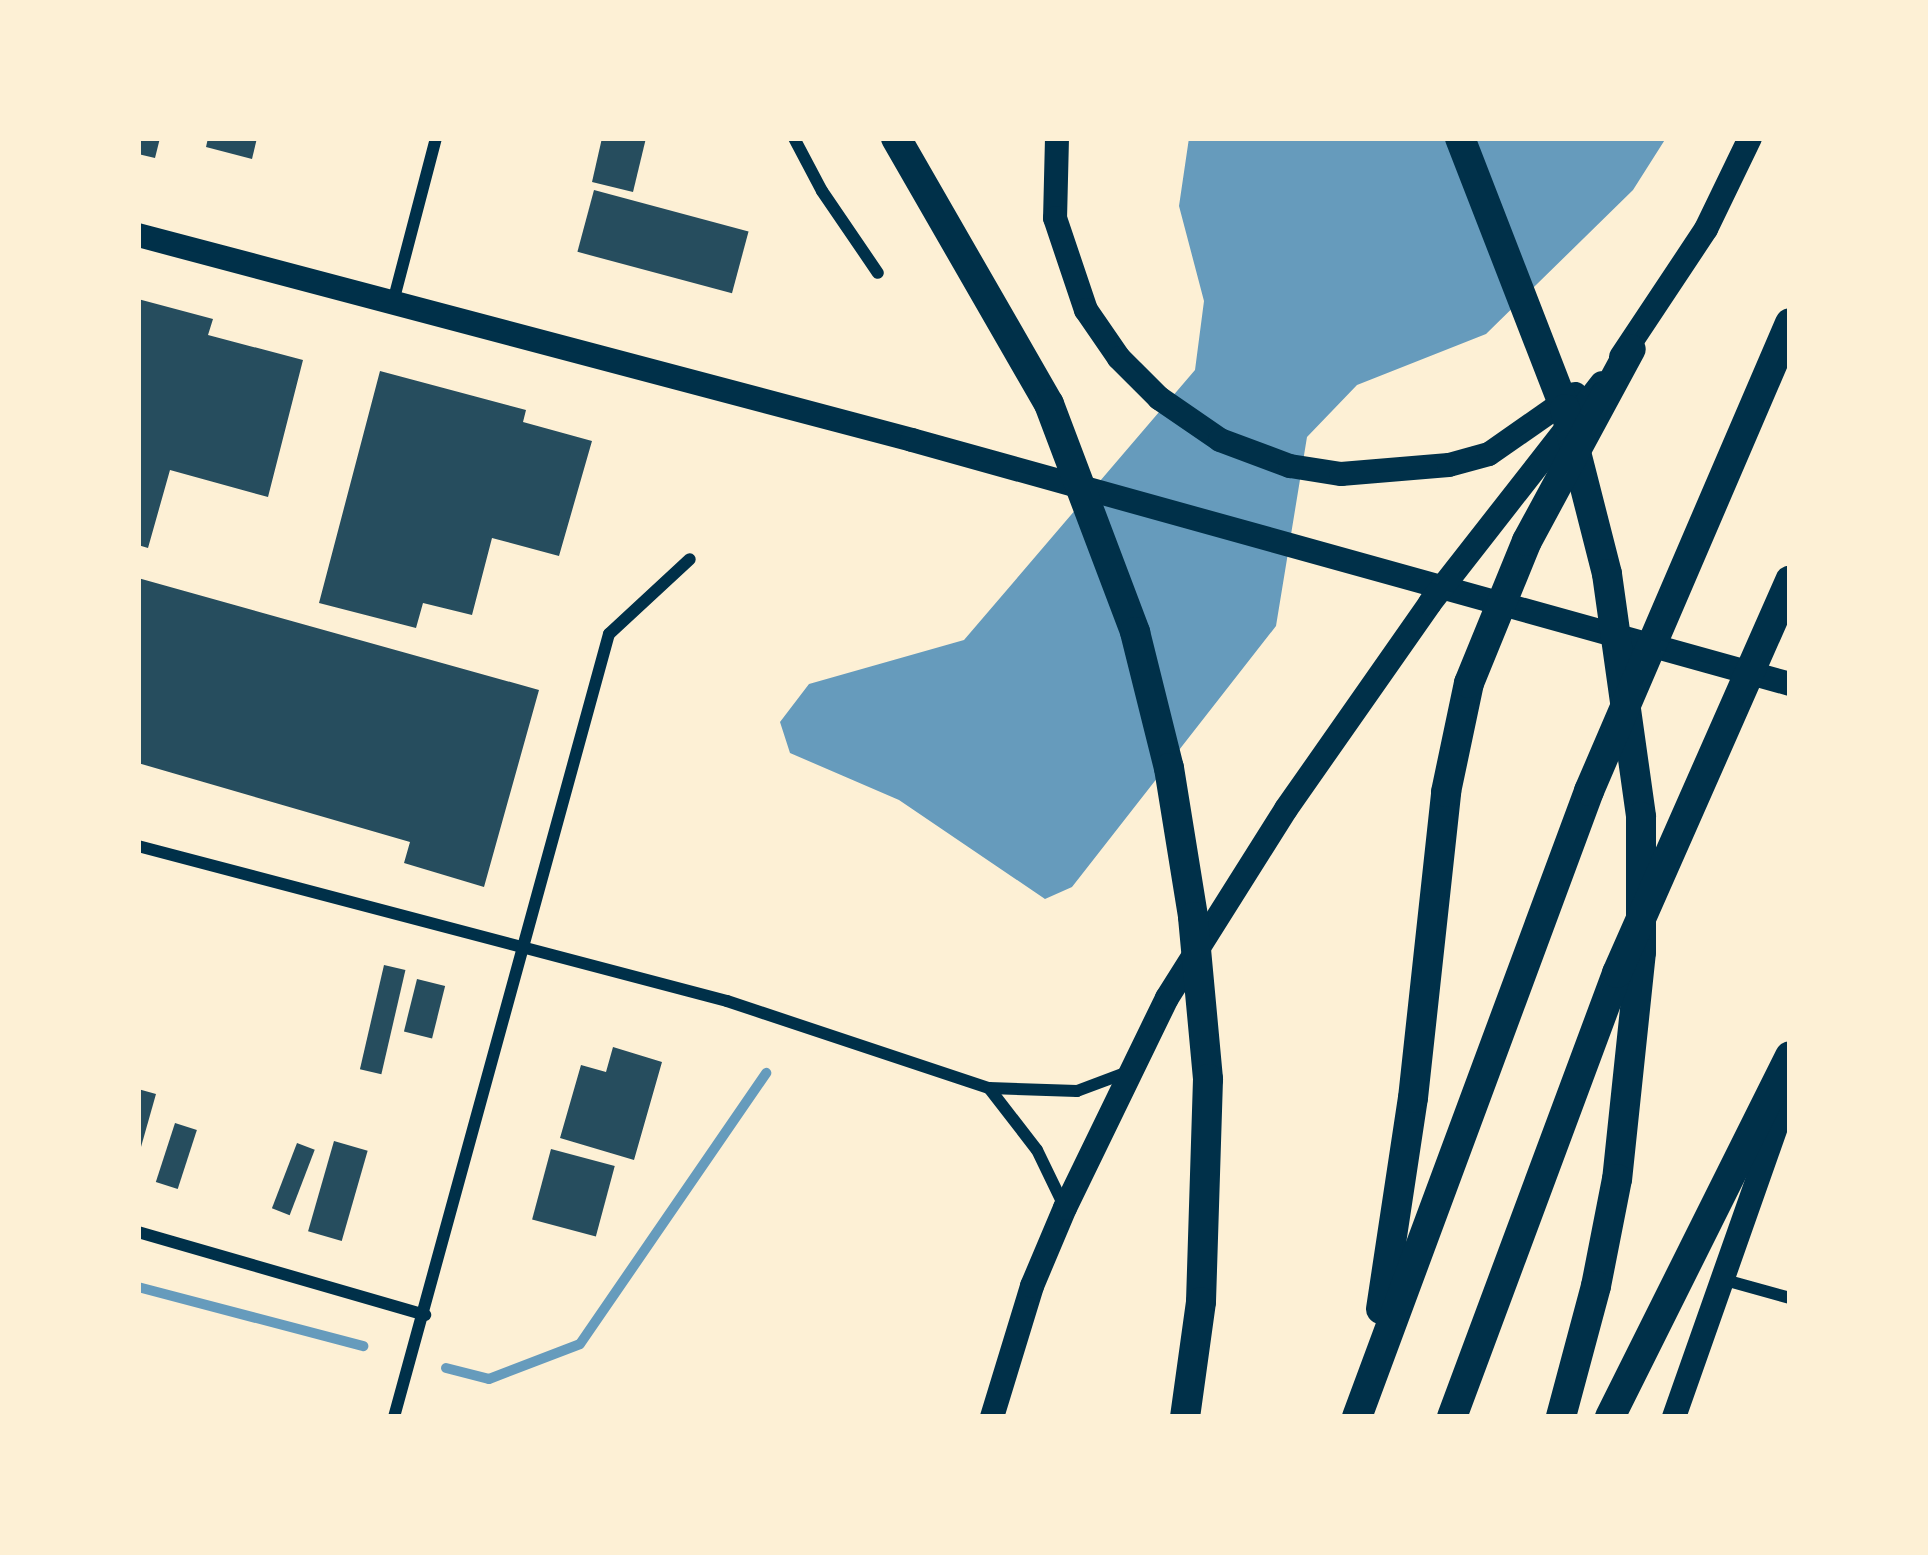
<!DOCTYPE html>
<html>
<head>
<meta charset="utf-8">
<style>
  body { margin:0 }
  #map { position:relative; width:1928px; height:1555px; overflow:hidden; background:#fdf0d5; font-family:Overpass,sans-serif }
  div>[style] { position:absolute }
  .water>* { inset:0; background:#669bbc }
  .stream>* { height:10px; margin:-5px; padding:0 5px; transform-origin:5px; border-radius:5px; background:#669bbc }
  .building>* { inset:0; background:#264d5e; transform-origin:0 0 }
  .minor>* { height:12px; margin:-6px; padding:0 6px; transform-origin:6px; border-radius:6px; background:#003049 }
  .secondary>* { height:24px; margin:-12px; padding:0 12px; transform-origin:12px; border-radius:12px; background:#003049 }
  .motorway>* { height:30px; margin:-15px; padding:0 15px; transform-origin:15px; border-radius:15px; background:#003049 }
  span { translate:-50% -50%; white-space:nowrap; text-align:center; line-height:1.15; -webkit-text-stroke:9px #fdf0d5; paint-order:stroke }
  .frame { position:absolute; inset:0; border:141px solid #fdf0d5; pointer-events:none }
</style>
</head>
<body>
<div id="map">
  <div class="water">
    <div style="clip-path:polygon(1189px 138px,1666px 138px,1633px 190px,1486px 334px,1357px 385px,1307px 437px,1276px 626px,1072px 887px,1045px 899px,899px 800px,790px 753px,780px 722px,809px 684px,964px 640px,1195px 370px,1204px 301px,1179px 206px)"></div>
  </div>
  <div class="stream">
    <div style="left:138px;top:1287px;width:233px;rotate:14.7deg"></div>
    <div style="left:446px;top:1368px;width:44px;rotate:14.3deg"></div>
    <div style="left:489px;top:1379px;width:97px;rotate:-21deg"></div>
    <div style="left:580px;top:1344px;width:329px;rotate:-55.5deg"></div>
  </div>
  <div class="building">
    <div style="clip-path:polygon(138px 138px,160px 138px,155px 158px,138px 154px)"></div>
    <div style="clip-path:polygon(208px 138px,257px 138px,252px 159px,206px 147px)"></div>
    <div style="clip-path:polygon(602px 138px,646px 138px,633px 192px,592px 182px)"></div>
    <div style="left:594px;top:190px;width:160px;height:64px;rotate:15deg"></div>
    <div style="clip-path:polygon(138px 299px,213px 319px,208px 335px,303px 360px,268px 497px,170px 470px,148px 548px,138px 545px)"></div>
    <div style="clip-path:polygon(380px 371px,526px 410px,523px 422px,592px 441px,559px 556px,492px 538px,472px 615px,423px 603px,416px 628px,319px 603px)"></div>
    <div style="clip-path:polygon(138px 578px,539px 690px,484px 887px,404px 863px,410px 842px,138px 763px)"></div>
    <div style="left:384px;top:965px;width:22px;height:107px;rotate:13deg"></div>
    <div style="left:417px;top:979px;width:29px;height:54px;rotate:14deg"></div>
    <div style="clip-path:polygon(613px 1047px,662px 1062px,634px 1160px,560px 1138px,581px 1065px,606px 1072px)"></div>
    <div style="clip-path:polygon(138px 1089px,156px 1094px,139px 1154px,138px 1154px)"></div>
    <div style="left:175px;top:1123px;width:23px;height:62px;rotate:18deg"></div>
    <div style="left:334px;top:1141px;width:35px;height:94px;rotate:16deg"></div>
    <div style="left:297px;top:1143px;width:19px;height:70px;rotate:21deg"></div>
    <div style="left:551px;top:1149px;width:66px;height:73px;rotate:15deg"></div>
  </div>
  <div class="minor">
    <div style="left:794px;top:138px;width:60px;rotate:62.2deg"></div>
    <div style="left:822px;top:191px;width:99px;rotate:55.7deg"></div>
    <div style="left:393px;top:302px;width:170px;rotate:-75.3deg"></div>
    <div style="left:138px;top:846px;width:609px;rotate:14.74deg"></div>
    <div style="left:727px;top:1001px;width:276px;rotate:18.4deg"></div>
    <div style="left:989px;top:1088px;width:88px;rotate:2deg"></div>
    <div style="left:1077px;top:1091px;width:51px;rotate:-20.6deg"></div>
    <div style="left:989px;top:1088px;width:78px;rotate:52.3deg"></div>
    <div style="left:1037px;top:1150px;width:64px;rotate:64.2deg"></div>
    <div style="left:138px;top:1232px;width:299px;rotate:16.1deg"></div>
    <div style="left:1725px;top:1280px;width:67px;rotate:15.5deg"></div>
    <div style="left:394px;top:1417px;width:812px;rotate:-74.65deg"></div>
    <div style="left:609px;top:634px;width:110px;rotate:-42.8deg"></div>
  </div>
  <div class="secondary">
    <div style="left:1057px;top:138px;width:80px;rotate:91.4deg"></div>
    <div style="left:1055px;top:218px;width:97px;rotate:71.4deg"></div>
    <div style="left:1086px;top:310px;width:58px;rotate:55.5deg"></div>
    <div style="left:1119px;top:358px;width:57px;rotate:45deg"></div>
    <div style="left:1159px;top:398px;width:74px;rotate:34.5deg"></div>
    <div style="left:1220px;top:440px;width:75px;rotate:20.4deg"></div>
    <div style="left:1290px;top:466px;width:52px;rotate:8.9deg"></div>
    <div style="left:1341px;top:474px;width:108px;rotate:-4.8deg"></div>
    <div style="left:1449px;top:465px;width:41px;rotate:-15.4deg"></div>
    <div style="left:1489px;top:454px;width:105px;rotate:-34.9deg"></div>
    <div style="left:138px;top:235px;width:801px;rotate:14.83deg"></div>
    <div style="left:912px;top:440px;width:911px;rotate:15.53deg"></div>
    <div style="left:1621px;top:357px;width:154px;rotate:-56.4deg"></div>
    <div style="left:1706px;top:229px;width:101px;rotate:-64.2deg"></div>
    <div style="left:992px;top:1417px;width:137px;rotate:-73deg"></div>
    <div style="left:1032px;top:1286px;width:85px;rotate:-67.1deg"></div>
    <div style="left:1065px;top:1208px;width:233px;rotate:-64.1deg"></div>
    <div style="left:1167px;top:998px;width:223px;rotate:-57.8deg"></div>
    <div style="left:1286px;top:809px;width:251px;rotate:-55deg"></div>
    <div style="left:1430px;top:603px;width:279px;rotate:-52deg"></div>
    <div style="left:1674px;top:1417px;width:350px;rotate:-70.6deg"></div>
  </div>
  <div class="motorway">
    <div style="left:896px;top:138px;width:307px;rotate:60.1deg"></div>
    <div style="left:1049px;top:404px;width:244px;rotate:69.3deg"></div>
    <div style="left:1135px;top:632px;width:140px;rotate:76deg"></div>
    <div style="left:1169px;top:768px;width:151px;rotate:80.8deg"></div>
    <div style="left:1193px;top:917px;width:163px;rotate:84.7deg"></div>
    <div style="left:1208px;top:1079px;width:223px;rotate:91.8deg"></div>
    <div style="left:1201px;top:1302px;width:116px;rotate:97.9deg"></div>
    <div style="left:1460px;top:138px;width:291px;rotate:68.8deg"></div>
    <div style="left:1565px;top:409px;width:170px;rotate:75.7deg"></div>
    <div style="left:1607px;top:574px;width:245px;rotate:82deg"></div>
    <div style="left:1641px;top:817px;width:135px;rotate:90deg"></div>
    <div style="left:1641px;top:952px;width:228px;rotate:96deg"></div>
    <div style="left:1617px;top:1179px;width:109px;rotate:101.1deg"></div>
    <div style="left:1596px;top:1286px;width:136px;rotate:105deg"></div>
    <div style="left:1381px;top:1309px;width:213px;rotate:-81.4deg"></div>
    <div style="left:1413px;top:1098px;width:308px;rotate:-83.8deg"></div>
    <div style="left:1446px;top:792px;width:111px;rotate:-78.1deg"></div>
    <div style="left:1469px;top:683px;width:153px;rotate:-67.8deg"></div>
    <div style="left:1527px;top:541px;width:218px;rotate:-61.6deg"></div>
    <div style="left:1357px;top:1417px;width:668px;rotate:-69.66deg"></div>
    <div style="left:1589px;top:791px;width:509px;rotate:-66.76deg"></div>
    <div style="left:1452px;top:1417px;width:474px;rotate:-69.6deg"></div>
    <div style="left:1617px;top:973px;width:429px;rotate:-66.2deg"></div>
    <div style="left:1610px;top:1417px;width:403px;rotate:-63.5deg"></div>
  </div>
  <div class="frame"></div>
</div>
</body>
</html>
